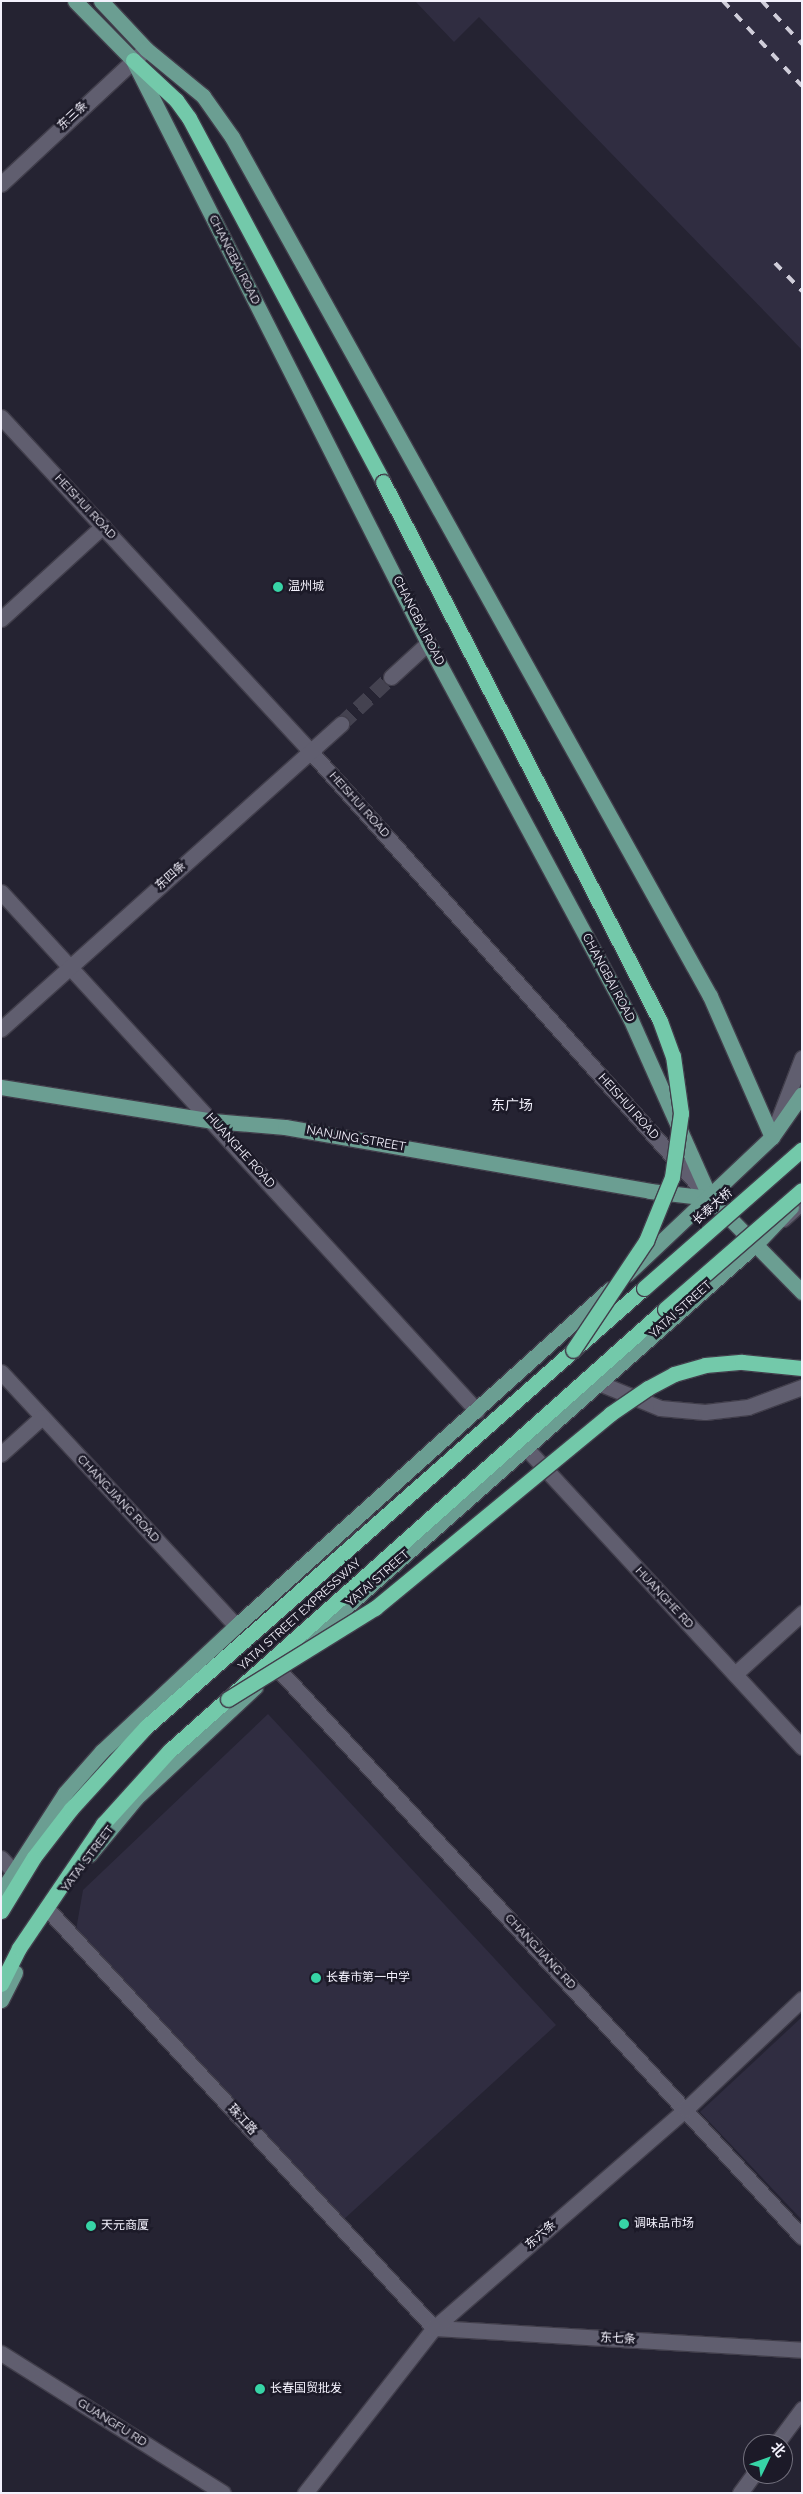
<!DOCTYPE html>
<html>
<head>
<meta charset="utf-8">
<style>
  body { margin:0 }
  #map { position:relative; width:803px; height:2494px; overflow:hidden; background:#252332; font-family:Raleway,"Noto Sans SC",sans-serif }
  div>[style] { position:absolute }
  .built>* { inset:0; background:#302d41 }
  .minor-tunnel>* { height:15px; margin-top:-7.5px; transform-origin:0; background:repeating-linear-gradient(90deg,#444250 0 15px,transparent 0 23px) }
  .roads { filter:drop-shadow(1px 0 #413e4b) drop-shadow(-1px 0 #413e4b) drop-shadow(0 1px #413e4b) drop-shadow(0 -1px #413e4b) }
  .minor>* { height:15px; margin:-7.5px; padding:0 7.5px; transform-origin:7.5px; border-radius:7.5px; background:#605e6f }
  .major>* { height:15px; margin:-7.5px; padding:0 7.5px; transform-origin:7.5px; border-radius:7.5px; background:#6b9e92 }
  .highway>* { height:15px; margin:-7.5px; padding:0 7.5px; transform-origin:7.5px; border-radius:7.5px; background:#73c9aa }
  .rail>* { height:4px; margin-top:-2px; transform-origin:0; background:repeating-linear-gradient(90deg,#cfcdd9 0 9px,transparent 0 18px) }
  .bridges { filter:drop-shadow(1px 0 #413e4b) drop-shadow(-1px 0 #413e4b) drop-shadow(0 1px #413e4b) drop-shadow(0 -1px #413e4b) }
  .highway-bridge>* { height:15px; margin:-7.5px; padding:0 7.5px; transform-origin:7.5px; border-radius:7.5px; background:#73c9aa }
  .dots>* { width:14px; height:14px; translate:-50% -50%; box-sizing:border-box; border:2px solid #1c1a28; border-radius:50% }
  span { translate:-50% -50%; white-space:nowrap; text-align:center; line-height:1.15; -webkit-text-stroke:5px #1c1a28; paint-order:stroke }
  .street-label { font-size:12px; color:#f3f1fc }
  .poi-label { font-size:12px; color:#f3f1fc }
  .left { translate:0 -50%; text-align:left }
  .neighbourhood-label { font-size:14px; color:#f3f1fc }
  .frame { position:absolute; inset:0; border:2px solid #f3f1fc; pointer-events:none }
  .north { position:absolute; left:743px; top:2434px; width:50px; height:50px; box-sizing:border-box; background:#1c1a28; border:1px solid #72707d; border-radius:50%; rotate:48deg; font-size:14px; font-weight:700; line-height:20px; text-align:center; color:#f3f1fc }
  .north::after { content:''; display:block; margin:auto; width:18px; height:22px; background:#37d4a6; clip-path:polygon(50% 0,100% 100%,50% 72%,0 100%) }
</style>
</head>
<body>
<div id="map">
  <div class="built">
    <div style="clip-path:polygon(415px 1px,802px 1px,802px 350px,479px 17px,454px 42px)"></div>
    <div style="clip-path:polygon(268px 1714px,556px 2025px,342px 2221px,76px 1930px,83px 1890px)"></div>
    <div style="clip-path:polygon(802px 2017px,802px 2220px,700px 2112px)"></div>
  </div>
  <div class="minor-tunnel">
    <div style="left:341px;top:724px;width:69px;rotate:-43.2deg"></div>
  </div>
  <div class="roads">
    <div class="minor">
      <div style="left:1px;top:184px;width:198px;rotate:-43deg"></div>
      <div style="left:1px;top:417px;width:456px;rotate:47.2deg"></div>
      <div style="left:311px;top:752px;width:594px;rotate:48.21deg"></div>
      <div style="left:1px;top:619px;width:138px;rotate:-42.4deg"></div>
      <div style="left:391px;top:677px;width:50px;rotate:-42.6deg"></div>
      <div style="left:1px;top:892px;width:704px;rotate:47.47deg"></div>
      <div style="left:1px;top:1029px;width:457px;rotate:-41.9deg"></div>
      <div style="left:776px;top:1126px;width:73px;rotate:-69.1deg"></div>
      <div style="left:783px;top:1219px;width:25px;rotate:-42deg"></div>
      <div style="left:1px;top:1372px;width:346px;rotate:47.2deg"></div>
      <div style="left:599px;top:1383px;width:66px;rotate:22.3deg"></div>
      <div style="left:660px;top:1408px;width:45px;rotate:5.1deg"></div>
      <div style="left:705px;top:1412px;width:43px;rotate:-6.6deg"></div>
      <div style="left:748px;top:1407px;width:58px;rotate:-20.3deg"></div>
      <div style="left:526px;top:1448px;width:407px;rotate:47.3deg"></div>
      <div style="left:1px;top:1454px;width:55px;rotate:-42.1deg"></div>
      <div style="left:277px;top:1668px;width:774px;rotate:47.3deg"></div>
      <div style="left:735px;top:1674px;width:91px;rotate:-42.3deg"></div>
      <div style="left:1px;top:1858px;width:19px;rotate:47deg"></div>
      <div style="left:50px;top:1912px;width:566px;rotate:47.29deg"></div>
      <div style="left:434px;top:2328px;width:369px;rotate:3.4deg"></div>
      <div style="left:1px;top:2353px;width:262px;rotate:32.2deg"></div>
      <div style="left:776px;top:2444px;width:44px;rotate:-53.4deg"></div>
      <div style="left:305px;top:2493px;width:209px;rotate:-52deg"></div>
      <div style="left:434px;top:2328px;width:334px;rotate:-41deg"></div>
      <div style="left:686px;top:2109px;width:160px;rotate:-43.5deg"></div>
      <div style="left:740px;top:2493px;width:24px;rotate:-54deg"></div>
    </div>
    <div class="major">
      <div style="left:75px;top:1px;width:83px;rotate:45.5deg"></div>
      <div style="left:133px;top:60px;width:653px;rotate:63.16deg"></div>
      <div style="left:428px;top:643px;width:426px;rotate:61.7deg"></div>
      <div style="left:630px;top:1018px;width:197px;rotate:66deg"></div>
      <div style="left:710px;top:1198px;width:132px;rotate:45.6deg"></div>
      <div style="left:101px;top:1px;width:66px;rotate:46.8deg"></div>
      <div style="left:146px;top:49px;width:74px;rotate:39.5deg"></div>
      <div style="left:203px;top:96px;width:50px;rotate:54.7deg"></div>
      <div style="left:232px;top:137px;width:983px;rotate:60.91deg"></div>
      <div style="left:710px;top:996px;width:154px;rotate:66.3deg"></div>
      <div style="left:1px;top:1087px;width:215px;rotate:9.1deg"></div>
      <div style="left:213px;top:1121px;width:72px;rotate:4.8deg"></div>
      <div style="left:285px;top:1127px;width:371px;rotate:9.9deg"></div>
      <div style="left:650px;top:1191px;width:60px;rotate:6.7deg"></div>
      <div style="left:627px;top:1274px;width:199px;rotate:-43.4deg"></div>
      <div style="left:772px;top:1137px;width:52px;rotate:-55.1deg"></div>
      <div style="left:293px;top:1654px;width:618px;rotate:-41.53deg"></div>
      <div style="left:756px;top:1244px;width:51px;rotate:-46.6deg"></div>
      <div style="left:89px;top:1855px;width:74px;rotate:-50.5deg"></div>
      <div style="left:136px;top:1798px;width:163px;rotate:-43deg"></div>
      <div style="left:1px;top:1892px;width:118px;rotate:-57.1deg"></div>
      <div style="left:65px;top:1793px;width:56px;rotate:-48.6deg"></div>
      <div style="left:102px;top:1751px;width:183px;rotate:-43deg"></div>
      <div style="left:236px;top:1626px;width:503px;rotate:-42.02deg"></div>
      <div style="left:1px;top:2000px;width:31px;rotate:-63deg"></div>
    </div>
    <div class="highway">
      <div style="left:133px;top:60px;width:59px;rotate:42.9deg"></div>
      <div style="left:176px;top:100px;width:22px;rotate:54deg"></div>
      <div style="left:189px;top:118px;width:412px;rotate:61.9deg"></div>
      <div style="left:1px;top:1911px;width:63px;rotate:-58.6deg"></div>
      <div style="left:34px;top:1857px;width:61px;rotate:-52.4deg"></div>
      <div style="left:71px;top:1809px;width:111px;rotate:-47.6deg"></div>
      <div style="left:146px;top:1727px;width:664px;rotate:-41.4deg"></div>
      <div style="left:1px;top:1984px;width:40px;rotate:-63.4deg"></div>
      <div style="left:19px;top:1948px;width:150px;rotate:-55.9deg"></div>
      <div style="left:103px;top:1824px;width:98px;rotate:-47.9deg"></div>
      <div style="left:169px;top:1751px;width:664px;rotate:-41.71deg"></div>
    </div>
  </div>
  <div class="rail">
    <div style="left:723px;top:1px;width:116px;rotate:47.1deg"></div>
    <div style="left:762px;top:1px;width:59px;rotate:47.1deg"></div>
    <div style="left:775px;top:263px;width:39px;rotate:46deg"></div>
  </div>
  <div class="bridges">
    <div class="highway-bridge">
      <div style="left:383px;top:482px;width:606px;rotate:62.8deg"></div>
      <div style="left:660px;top:1021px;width:37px;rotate:70deg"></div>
      <div style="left:673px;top:1056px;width:58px;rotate:82deg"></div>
      <div style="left:681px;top:1113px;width:65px;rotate:98deg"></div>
      <div style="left:672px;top:1177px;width:69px;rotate:112.1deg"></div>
      <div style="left:646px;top:1241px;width:131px;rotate:123.8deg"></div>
      <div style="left:644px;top:1288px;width:210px;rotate:-41.3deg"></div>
      <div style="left:665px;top:1309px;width:181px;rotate:-41deg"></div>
      <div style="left:228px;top:1699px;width:173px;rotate:-31.8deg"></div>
      <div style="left:375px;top:1608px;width:305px;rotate:-39.5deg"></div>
      <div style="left:610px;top:1414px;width:46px;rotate:-34.4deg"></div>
      <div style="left:648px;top:1388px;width:30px;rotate:-28deg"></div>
      <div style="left:674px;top:1374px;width:32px;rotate:-16deg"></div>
      <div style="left:705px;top:1365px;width:37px;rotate:-5deg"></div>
      <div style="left:742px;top:1362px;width:60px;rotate:5.7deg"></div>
    </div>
  </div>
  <div class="dots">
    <div style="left:278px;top:587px;background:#37d4a6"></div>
    <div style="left:316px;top:1978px;background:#37d4a6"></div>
    <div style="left:624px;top:2224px;background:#37d4a6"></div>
    <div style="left:91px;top:2226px;background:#37d4a6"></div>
    <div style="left:260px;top:2389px;background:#37d4a6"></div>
  </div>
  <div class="street-label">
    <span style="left:73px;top:116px;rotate:-43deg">东三条</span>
    <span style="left:234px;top:260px;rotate:63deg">CHANGBAI ROAD</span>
    <span style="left:85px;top:507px;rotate:47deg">HEISHUI ROAD</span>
    <span style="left:418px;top:621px;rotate:63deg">CHANGBAI ROAD</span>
    <span style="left:359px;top:805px;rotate:48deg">HEISHUI ROAD</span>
    <span style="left:171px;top:876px;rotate:-42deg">东四条</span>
    <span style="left:608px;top:978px;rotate:62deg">CHANGBAI ROAD</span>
    <span style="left:628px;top:1107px;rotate:48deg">HEISHUI ROAD</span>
    <span style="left:356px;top:1139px;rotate:10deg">NANJING STREET</span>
    <span style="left:240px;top:1151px;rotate:48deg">HUANGHE ROAD</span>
    <span style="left:713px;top:1207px;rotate:-41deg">长泰大桥</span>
    <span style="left:681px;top:1310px;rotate:-42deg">YATAI STREET</span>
    <span style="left:118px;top:1499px;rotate:47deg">CHANGJIANG ROAD</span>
    <span style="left:378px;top:1579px;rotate:-41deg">YATAI STREET</span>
    <span style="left:664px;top:1598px;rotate:47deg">HUANGHE RD</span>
    <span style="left:300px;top:1615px;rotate:-42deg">YATAI STREET EXPRESSWAY</span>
    <span style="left:88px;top:1859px;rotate:-53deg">YATAI STREET</span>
    <span style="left:540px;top:1952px;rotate:47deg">CHANGJIANG RD</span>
    <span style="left:242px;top:2120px;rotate:47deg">珠江路</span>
    <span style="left:541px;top:2235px;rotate:-41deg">东六条</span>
    <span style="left:618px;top:2339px;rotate:3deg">东七条</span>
    <span style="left:112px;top:2423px;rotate:32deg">GUANGFU RD</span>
  </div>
  <div class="poi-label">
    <span class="left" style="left:288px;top:587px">温州城</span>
    <span class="left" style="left:326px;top:1978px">长春市第一中学</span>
    <span class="left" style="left:634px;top:2224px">调味品市场</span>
    <span class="left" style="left:101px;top:2226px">天元商厦</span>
    <span class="left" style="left:270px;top:2389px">长春国贸批发</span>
  </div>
  <div class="neighbourhood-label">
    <span style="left:512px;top:1105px">东广场</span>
  </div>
  <div class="frame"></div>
  <div class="north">北</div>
</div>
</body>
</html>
